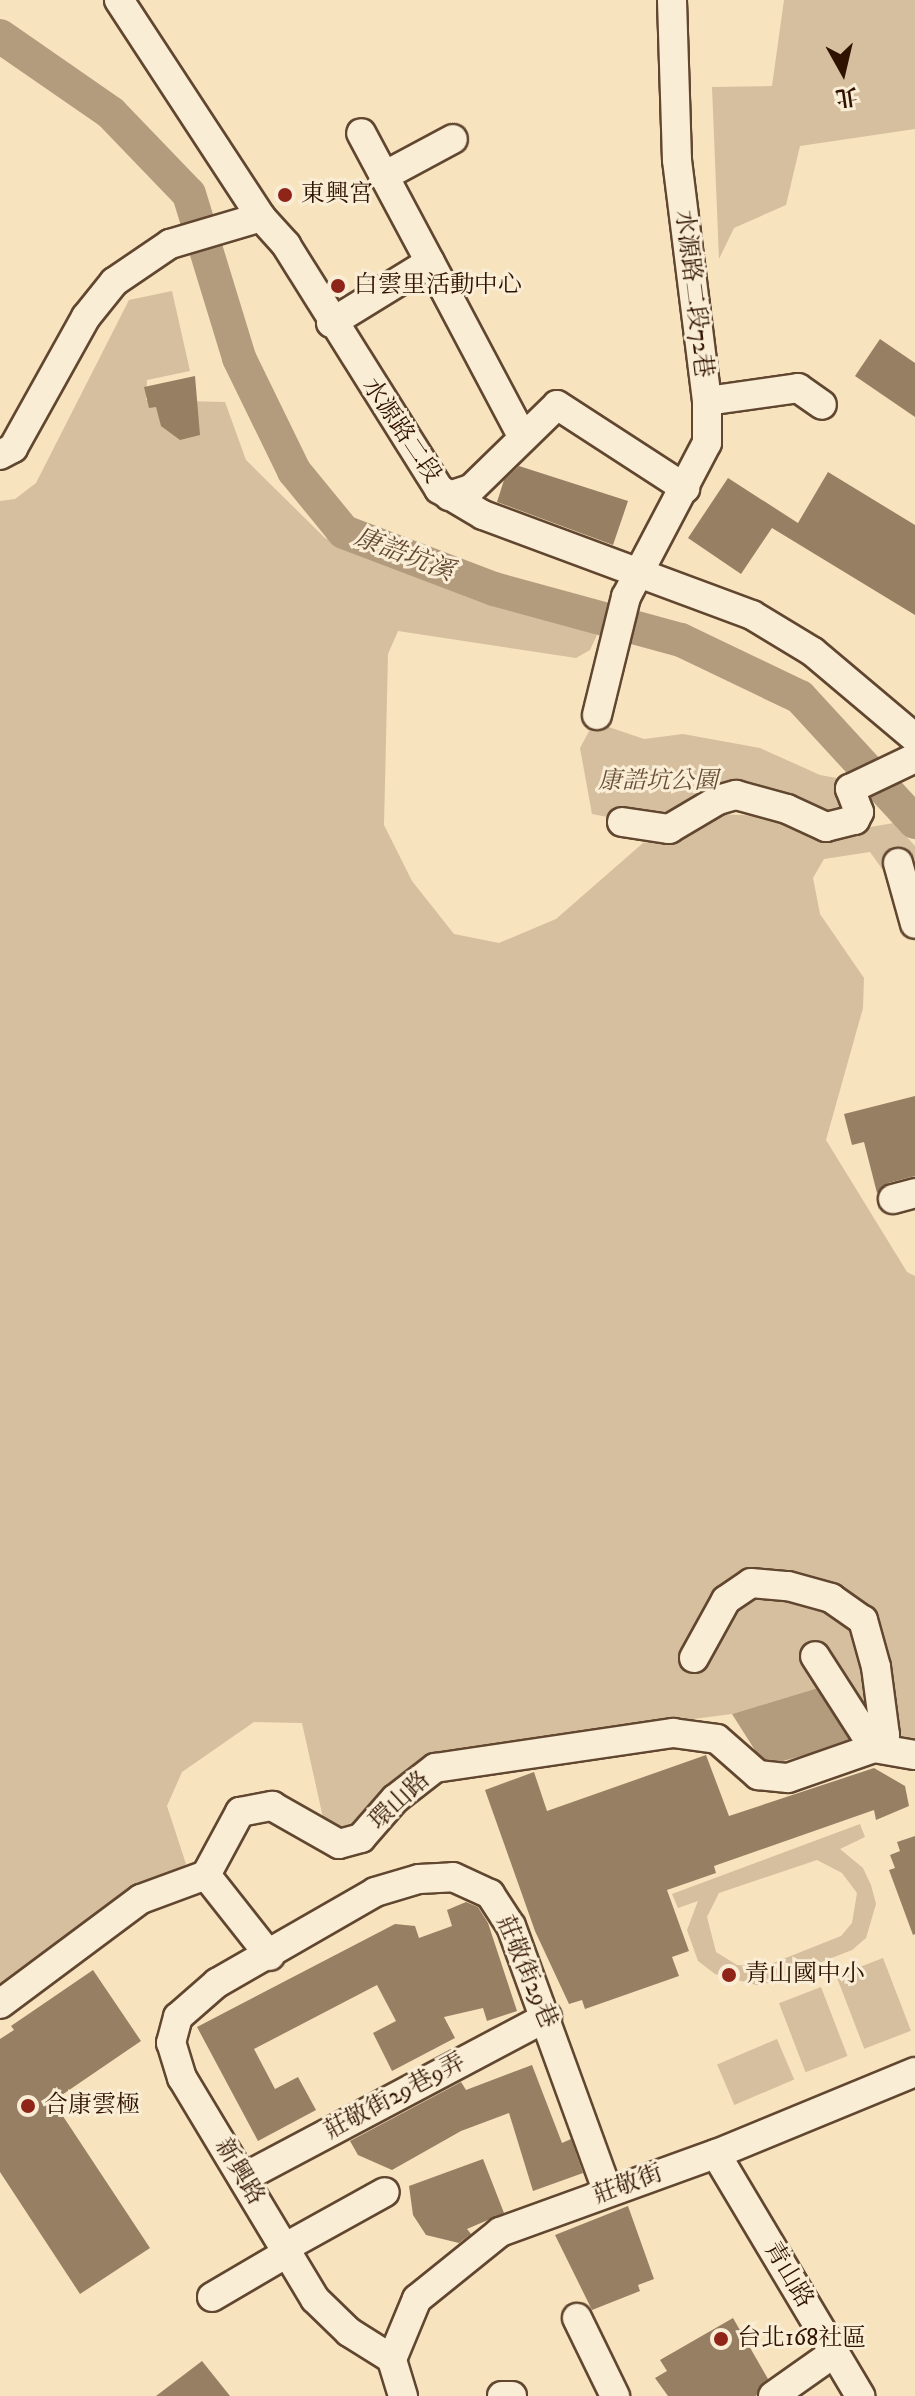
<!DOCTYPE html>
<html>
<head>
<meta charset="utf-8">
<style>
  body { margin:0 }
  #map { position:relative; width:915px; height:2396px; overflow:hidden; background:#f7e3be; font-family:"IM FELL DW Pica","Noto Serif TC",serif }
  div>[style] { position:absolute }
  .green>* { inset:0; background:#d5bf9e; transform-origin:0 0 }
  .water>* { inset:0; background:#b39c7d }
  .river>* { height:34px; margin:-17px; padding:0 17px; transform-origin:17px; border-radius:17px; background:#b39c7d }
  .building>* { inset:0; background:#977f63 }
  .roads { filter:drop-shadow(2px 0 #614630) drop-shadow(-2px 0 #614630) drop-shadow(0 2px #614630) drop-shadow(0 -2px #614630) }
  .minor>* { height:28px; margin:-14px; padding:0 14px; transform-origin:14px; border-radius:14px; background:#faedd5 }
  .dots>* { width:22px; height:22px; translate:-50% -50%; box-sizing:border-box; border:4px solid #faedd5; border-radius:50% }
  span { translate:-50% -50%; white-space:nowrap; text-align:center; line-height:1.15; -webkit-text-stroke:6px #faedd5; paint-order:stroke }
  .poi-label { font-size:24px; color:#2f1200 }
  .left { translate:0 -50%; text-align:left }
  .street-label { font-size:24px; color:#2f1200 }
  .park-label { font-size:24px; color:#694f37; font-style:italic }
  .water-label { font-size:26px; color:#644932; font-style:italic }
  .north { position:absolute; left:803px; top:32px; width:80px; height:80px; -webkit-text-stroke:6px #faedd5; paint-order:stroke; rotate:172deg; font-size:22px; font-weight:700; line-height:32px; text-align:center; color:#2f1200 }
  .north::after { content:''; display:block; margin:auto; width:28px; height:36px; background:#2f1200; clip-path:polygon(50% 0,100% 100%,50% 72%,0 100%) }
</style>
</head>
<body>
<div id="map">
  <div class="green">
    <div style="clip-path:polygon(784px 0,915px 0,915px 129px,800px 146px,786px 205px,734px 228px,719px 259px,712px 87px,772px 86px)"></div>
    <div style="clip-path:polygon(172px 291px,190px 371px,147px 380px,146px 400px,225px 402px,246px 460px,325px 538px,425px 578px,577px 624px,597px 635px,590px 650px,576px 658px,398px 631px,388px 654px,384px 825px,412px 881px,454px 934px,499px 943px,556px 919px,643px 843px,676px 838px,718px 814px,764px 816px,835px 833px,894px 823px,915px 846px,915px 915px,870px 852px,824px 859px,813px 878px,820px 914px,864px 978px,863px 1008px,826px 1140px,907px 1272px,915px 1276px,915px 1738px,852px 1742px,821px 1687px,732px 1714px,439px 1752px,379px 1797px,349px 1831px,324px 1822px,302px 1723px,254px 1722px,182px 1772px,167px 1806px,186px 1864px,0 1987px,0 501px,15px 499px,36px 483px,129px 300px)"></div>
    <div style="clip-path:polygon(594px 722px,644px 739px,683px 734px,760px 748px,820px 775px,847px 780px,849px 816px,824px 822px,727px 792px,669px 829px,592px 814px,580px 748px)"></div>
    <div style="clip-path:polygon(evenodd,860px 1824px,865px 1837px,840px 1849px,863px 1868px,871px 1885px,876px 1904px,866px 1938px,852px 1950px,760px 1986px,715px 1974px,698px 1961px,687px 1930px,698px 1901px,678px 1908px,672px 1894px,860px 1824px,817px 1860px,842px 1873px,857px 1893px,852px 1923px,841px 1936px,763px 1967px,737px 1965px,716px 1952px,707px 1917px,719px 1893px,817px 1860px)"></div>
    <div style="left:883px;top:1958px;width:78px;height:50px;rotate:69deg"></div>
    <div style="left:821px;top:1987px;width:74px;height:45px;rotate:69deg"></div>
    <div style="left:777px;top:2039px;width:44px;height:65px;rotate:67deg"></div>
  </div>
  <div class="water">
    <div style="clip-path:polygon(821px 1687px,852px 1742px,765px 1766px,732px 1714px)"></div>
  </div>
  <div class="river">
    <div style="left:0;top:36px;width:135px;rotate:34.7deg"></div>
    <div style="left:111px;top:113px;width:112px;rotate:46.1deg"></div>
    <div style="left:189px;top:194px;width:171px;rotate:73deg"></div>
    <div style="left:239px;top:358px;width:126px;rotate:64deg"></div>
    <div style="left:294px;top:471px;width:79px;rotate:50.7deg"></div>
    <div style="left:344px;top:532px;width:160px;rotate:20.8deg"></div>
    <div style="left:494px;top:589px;width:194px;rotate:15.3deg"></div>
    <div style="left:681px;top:640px;width:132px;rotate:25.6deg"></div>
    <div style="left:800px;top:697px;width:170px;rotate:47.4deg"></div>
  </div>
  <div class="building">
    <div style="clip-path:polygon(880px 339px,915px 363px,915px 417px,855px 376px)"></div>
    <div style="clip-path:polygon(195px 376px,200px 435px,180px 440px,161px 426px,156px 407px,149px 408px,144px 387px)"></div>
    <div style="clip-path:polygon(519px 466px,628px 501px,613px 545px,497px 502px,504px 480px)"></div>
    <div style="clip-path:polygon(828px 472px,915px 525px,915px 615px,772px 528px,741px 574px,688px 538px,728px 478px,798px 523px)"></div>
    <div style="clip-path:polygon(915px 1096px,915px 1176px,888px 1183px,877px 1193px,864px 1142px,852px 1145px,844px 1114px)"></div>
    <div style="clip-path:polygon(706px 1755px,729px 1816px,874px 1768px,905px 1786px,909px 1806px,876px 1820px,874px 1810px,714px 1866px,716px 1873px,667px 1890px,689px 1951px,672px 1957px,679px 1976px,585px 2009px,582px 2000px,569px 2004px,535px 1931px,485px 1790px,534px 1772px,547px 1811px)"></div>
    <div style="clip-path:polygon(915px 1836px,915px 1934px,913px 1935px,889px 1870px,895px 1868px,890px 1855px,900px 1851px,897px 1842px)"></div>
    <div style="clip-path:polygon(466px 1902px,478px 1907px,488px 1923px,517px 2011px,487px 2021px,483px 2008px,444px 2017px,455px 2038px,392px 2071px,373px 2033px,396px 2021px,377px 1985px,254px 2049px,275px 2089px,298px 2077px,316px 2110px,258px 2141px,197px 2027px,395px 1924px,415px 1926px,419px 1938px,452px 1926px,447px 1910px)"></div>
    <div style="clip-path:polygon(93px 1970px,141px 2041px,53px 2101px,150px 2248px,80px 2294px,0 2172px,0 2039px,14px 2030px,11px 2026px)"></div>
    <div style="clip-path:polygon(532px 2065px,562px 2143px,571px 2139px,583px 2173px,533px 2191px,509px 2113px,461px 2131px,392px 2170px,358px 2155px,350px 2141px,461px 2082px,466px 2090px)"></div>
    <div style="clip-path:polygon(483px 2159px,504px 2213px,467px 2229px,471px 2234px,459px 2243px,426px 2235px,413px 2215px,409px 2186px)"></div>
    <div style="clip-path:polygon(628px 2206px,654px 2279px,638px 2285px,640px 2291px,592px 2310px,555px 2235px)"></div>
    <div style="clip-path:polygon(733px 2318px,768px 2379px,756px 2396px,668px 2396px,655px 2378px,667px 2371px,660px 2360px)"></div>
    <div style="clip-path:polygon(202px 2361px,230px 2396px,156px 2396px)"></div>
  </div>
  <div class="roads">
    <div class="minor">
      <div style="left:119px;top:0;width:259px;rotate:56.8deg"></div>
      <div style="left:261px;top:217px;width:38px;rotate:48deg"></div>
      <div style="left:286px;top:245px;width:288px;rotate:57.9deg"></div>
      <div style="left:439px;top:489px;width:51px;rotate:30.6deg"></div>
      <div style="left:483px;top:515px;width:287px;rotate:20.4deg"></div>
      <div style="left:752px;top:615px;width:71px;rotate:31.2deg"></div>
      <div style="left:813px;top:652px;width:133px;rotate:40.1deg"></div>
      <div style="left:384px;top:176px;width:78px;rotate:-28.2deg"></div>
      <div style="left:430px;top:262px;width:197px;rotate:62.1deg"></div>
      <div style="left:331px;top:323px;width:116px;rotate:-31.6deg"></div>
      <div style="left:430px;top:262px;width:146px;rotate:-118.1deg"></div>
      <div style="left:707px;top:401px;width:92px;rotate:-8.1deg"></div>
      <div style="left:798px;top:388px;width:29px;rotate:35deg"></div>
      <div style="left:0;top:455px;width:15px;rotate:-28deg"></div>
      <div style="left:13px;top:448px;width:150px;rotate:-60.9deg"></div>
      <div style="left:86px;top:317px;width:45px;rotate:-51.3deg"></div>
      <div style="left:114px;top:282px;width:68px;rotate:-34.2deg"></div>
      <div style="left:170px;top:244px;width:95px;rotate:-16.5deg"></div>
      <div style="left:449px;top:496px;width:23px;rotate:-18deg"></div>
      <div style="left:471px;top:489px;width:120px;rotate:-44.3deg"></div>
      <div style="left:557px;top:405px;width:153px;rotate:33deg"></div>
      <div style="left:597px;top:715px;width:122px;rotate:-76.2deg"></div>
      <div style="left:626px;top:597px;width:174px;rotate:-62.3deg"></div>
      <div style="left:707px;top:443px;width:42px;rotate:-90deg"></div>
      <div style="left:707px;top:401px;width:243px;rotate:-97.1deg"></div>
      <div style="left:677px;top:160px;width:160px;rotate:-91.8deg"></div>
      <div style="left:622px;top:822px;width:48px;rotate:8.5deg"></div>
      <div style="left:669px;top:829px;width:57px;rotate:-30.6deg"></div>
      <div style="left:718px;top:800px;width:19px;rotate:-16deg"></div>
      <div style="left:736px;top:795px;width:53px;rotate:15.4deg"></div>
      <div style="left:787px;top:809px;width:43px;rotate:24.8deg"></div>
      <div style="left:826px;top:827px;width:30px;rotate:-14deg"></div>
      <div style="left:855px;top:820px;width:9px;rotate:-63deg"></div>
      <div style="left:859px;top:812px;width:25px;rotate:-111deg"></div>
      <div style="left:850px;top:789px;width:72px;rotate:-25.5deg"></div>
      <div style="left:898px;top:863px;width:63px;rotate:74.4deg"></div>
      <div style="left:893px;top:1199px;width:23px;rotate:-15deg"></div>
      <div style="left:694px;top:1658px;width:66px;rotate:-61.1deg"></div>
      <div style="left:726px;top:1600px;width:30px;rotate:-34deg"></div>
      <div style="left:751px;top:1583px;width:37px;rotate:5deg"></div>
      <div style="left:788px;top:1586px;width:45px;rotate:15.6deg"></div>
      <div style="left:831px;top:1598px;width:39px;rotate:35deg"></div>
      <div style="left:863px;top:1620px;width:49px;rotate:74.5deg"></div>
      <div style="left:876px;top:1667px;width:69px;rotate:82.5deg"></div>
      <div style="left:885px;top:1735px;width:17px;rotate:130deg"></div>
      <div style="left:874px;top:1748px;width:109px;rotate:-122.7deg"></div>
      <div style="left:206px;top:1875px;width:103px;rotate:51.7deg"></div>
      <div style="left:0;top:2004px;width:176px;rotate:-36.7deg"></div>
      <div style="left:141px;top:1899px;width:69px;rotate:-20.3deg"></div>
      <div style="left:206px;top:1875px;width:72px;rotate:-61.6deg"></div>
      <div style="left:240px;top:1812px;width:33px;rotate:-11deg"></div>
      <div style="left:272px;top:1806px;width:77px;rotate:29.6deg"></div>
      <div style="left:339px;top:1844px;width:23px;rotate:-15deg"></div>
      <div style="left:361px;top:1838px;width:52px;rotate:-48.9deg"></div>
      <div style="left:395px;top:1799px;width:51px;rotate:-37.8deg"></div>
      <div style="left:435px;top:1768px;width:241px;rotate:-8.4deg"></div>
      <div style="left:673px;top:1733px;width:44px;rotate:7.8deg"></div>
      <div style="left:717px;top:1739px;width:55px;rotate:41.3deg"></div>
      <div style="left:758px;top:1775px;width:30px;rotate:6deg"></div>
      <div style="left:788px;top:1778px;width:91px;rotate:-19.2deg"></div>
      <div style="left:874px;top:1748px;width:42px;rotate:9.7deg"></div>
      <div style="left:716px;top:2154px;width:282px;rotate:59.2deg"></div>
      <div style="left:243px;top:2178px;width:344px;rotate:-27.9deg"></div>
      <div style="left:284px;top:2248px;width:115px;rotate:-29deg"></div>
      <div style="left:212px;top:2297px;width:87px;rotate:-30.4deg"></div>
      <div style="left:577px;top:2318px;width:87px;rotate:64deg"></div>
      <div style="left:392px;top:2359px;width:65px;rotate:-67.4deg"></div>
      <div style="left:417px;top:2299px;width:107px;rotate:-38.9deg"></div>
      <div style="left:500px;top:2232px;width:230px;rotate:-19.9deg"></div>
      <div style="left:716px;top:2154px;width:215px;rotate:-22.4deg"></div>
      <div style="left:403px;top:2396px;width:39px;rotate:-107deg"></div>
      <div style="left:392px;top:2359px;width:51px;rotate:-147.9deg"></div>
      <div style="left:349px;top:2332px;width:47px;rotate:-135.9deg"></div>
      <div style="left:315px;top:2299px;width:258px;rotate:-121deg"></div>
      <div style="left:182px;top:2078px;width:37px;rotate:-107deg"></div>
      <div style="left:171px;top:2043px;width:27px;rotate:-75deg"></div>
      <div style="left:178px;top:2017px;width:52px;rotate:-41.1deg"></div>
      <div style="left:217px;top:1983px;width:182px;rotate:-29.9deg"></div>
      <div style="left:375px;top:1892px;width:46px;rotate:-16.5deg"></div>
      <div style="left:419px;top:1879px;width:34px;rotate:-3deg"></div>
      <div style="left:453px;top:1877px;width:41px;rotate:24.7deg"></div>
      <div style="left:490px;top:1894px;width:38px;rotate:57deg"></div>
      <div style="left:511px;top:1926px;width:283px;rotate:70deg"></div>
      <div style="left:502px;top:2396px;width:10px"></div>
      <div style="left:773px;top:2396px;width:75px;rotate:-35.2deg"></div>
    </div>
  </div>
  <div class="dots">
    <div style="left:285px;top:195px;background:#8f2418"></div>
    <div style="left:338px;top:286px;background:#8f2418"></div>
    <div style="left:729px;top:1975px;background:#8f2418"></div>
    <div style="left:28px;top:2106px;background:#8f2418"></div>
    <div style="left:721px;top:2339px;background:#8f2418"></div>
  </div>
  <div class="poi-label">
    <span class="left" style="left:301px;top:195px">東興宮</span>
    <span class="left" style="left:354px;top:286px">白雲里活動中心</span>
    <span class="left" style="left:745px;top:1975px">青山國中小</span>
    <span class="left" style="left:44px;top:2106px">合康雲極</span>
    <span class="left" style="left:737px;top:2339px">台北168社區</span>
  </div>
  <div class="street-label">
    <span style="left:693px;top:294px;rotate:83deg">水源路二段72巷</span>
    <span style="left:401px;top:431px;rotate:56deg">水源路二段</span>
    <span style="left:400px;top:1801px;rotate:-43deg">環山路</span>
    <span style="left:526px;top:1972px;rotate:67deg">莊敬街29巷</span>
    <span style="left:395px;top:2097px;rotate:-28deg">莊敬街29巷9弄</span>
    <span style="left:239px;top:2172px;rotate:59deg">新興路</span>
    <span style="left:628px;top:2185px;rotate:-20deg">莊敬街</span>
    <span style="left:788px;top:2275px;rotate:59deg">青山路</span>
  </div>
  <div class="park-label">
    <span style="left:658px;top:782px">康誥坑公園</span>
  </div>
  <div class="water-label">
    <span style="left:404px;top:555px;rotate:21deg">康誥坑溪</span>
  </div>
  <div class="north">北</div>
</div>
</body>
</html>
